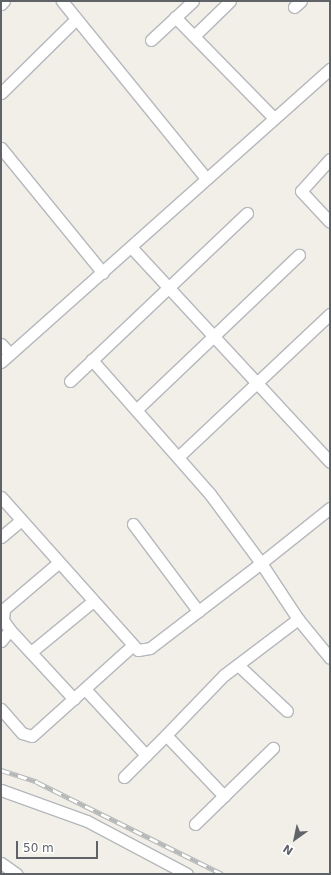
<!DOCTYPE html>
<html>
<head>
<meta charset="utf-8">
<style>
  body { margin:0 }
  #map { position:relative; width:331px; height:875px; overflow:hidden; background:#f1efe8; font-family:"DejaVu Sans",sans-serif }
  div>[style] { position:absolute }
  .roads { filter:drop-shadow(1px 0 #b5b8bc) drop-shadow(-1px 0 #b5b8bc) drop-shadow(0 1px #b5b8bc) drop-shadow(0 -1px #b5b8bc) }
  .minor>* { height:11px; margin:-5.5px; padding:0 5.5px; transform-origin:5.5px; border-radius:5.5px; background:#fff }
  .rail>* { height:4.5px; margin-top:-2.25px; transform-origin:0; background:repeating-linear-gradient(90deg,#fff 0 9px,#b6b7b8 0 18px); box-sizing:border-box; border-block:1px solid #b6b7b8 }
  span { translate:-50% -50%; white-space:nowrap; text-align:center; line-height:1.15; -webkit-text-stroke:4px #fff; paint-order:stroke }
  .frame { position:absolute; inset:0; border:2px solid #5f6368; pointer-events:none }
  .north { position:absolute; left:275px; top:819px; width:40px; height:40px; -webkit-text-stroke:3px #fff; paint-order:stroke; rotate:213deg; font-size:11px; font-weight:700; line-height:16px; text-align:center; color:#5f6368 }
  .north::after { content:''; display:block; margin:auto; width:14px; height:18px; background:#5f6368; clip-path:polygon(50% 0,100% 100%,50% 72%,0 100%) }
  .scale { position:absolute; left:16px; top:841px; width:82px; height:18px; box-sizing:border-box; border:2px solid #5f6368; border-top:0; padding-left:5px; font-size:12px; line-height:14px; white-space:nowrap; color:#5f6368; -webkit-text-stroke:3px #fff; paint-order:stroke }
</style>
</head>
<body>
<div id="map">
  <div class="roads">
    <div class="minor">
      <div style="left:62px;top:1px;width:228px;rotate:50.9deg"></div>
      <div style="left:1px;top:4px;width:4px;rotate:-45deg"></div>
      <div style="left:294px;top:7px;width:9px;rotate:-41deg"></div>
      <div style="left:175px;top:17px;width:141px;rotate:45.6deg"></div>
      <div style="left:194px;top:36px;width:50px;rotate:-44.2deg"></div>
      <div style="left:151px;top:40px;width:57px;rotate:-42.9deg"></div>
      <div style="left:1px;top:93px;width:104px;rotate:-44.6deg"></div>
      <div style="left:1px;top:148px;width:161px;rotate:50.8deg"></div>
      <div style="left:330px;top:159px;width:43px;rotate:132.2deg"></div>
      <div style="left:301px;top:191px;width:42px;rotate:46.9deg"></div>
      <div style="left:131px;top:247px;width:293px;rotate:47.2deg"></div>
      <div style="left:1px;top:344px;width:13px;rotate:48deg"></div>
      <div style="left:1px;top:362px;width:441px;rotate:-41.7deg"></div>
      <div style="left:70px;top:381px;width:244px;rotate:-43.5deg"></div>
      <div style="left:136px;top:410px;width:225px;rotate:-43.6deg"></div>
      <div style="left:178px;top:457px;width:209px;rotate:-43.3deg"></div>
      <div style="left:1px;top:497px;width:205px;rotate:48.2deg"></div>
      <div style="left:138px;top:650px;width:12px;rotate:-9deg"></div>
      <div style="left:150px;top:648px;width:140px;rotate:-37.4deg"></div>
      <div style="left:261px;top:563px;width:86px;rotate:-126.5deg"></div>
      <div style="left:210px;top:494px;width:179px;rotate:-131.4deg"></div>
      <div style="left:133px;top:524px;width:109px;rotate:53.2deg"></div>
      <div style="left:1px;top:537px;width:26px;rotate:-40deg"></div>
      <div style="left:298px;top:619px;width:50px;rotate:50.6deg"></div>
      <div style="left:10px;top:630px;width:94px;rotate:47.2deg"></div>
      <div style="left:1px;top:641px;width:14px;rotate:-51deg"></div>
      <div style="left:10px;top:630px;width:12px;rotate:-125deg"></div>
      <div style="left:3px;top:620px;width:11px;rotate:-85deg"></div>
      <div style="left:4px;top:609px;width:71px;rotate:-40.4deg"></div>
      <div style="left:31px;top:652px;width:80px;rotate:-39.4deg"></div>
      <div style="left:238px;top:665px;width:67px;rotate:43.2deg"></div>
      <div style="left:85px;top:689px;width:90px;rotate:47.3deg"></div>
      <div style="left:1px;top:709px;width:32px;rotate:49deg"></div>
      <div style="left:22px;top:733px;width:10px;rotate:17deg"></div>
      <div style="left:32px;top:736px;width:135px;rotate:-42deg"></div>
      <div style="left:124px;top:777px;width:59px;rotate:-45deg"></div>
      <div style="left:1px;top:790px;width:91px;rotate:19.8deg"></div>
      <div style="left:87px;top:821px;width:113px;rotate:27.9deg"></div>
      <div style="left:224px;top:796px;width:84px;rotate:-133.6deg"></div>
      <div style="left:166px;top:735px;width:83px;rotate:-46deg"></div>
      <div style="left:224px;top:675px;width:93px;rotate:-37.1deg"></div>
      <div style="left:298px;top:619px;width:67px;rotate:-123.5deg"></div>
      <div style="left:261px;top:563px;width:88px;rotate:-38.6deg"></div>
      <div style="left:195px;top:824px;width:109px;rotate:-44.3deg"></div>
      <div style="left:1px;top:863px;width:19px;rotate:35deg"></div>
    </div>
  </div>
  <div class="rail">
    <div style="left:1px;top:770px;width:38px;rotate:18deg"></div>
    <div style="left:37px;top:782px;width:207px;rotate:26.4deg"></div>
  </div>
  <div class="frame"></div>
  <div class="north">N</div>
  <div class="scale">50 m</div>
</div>
</body>
</html>
